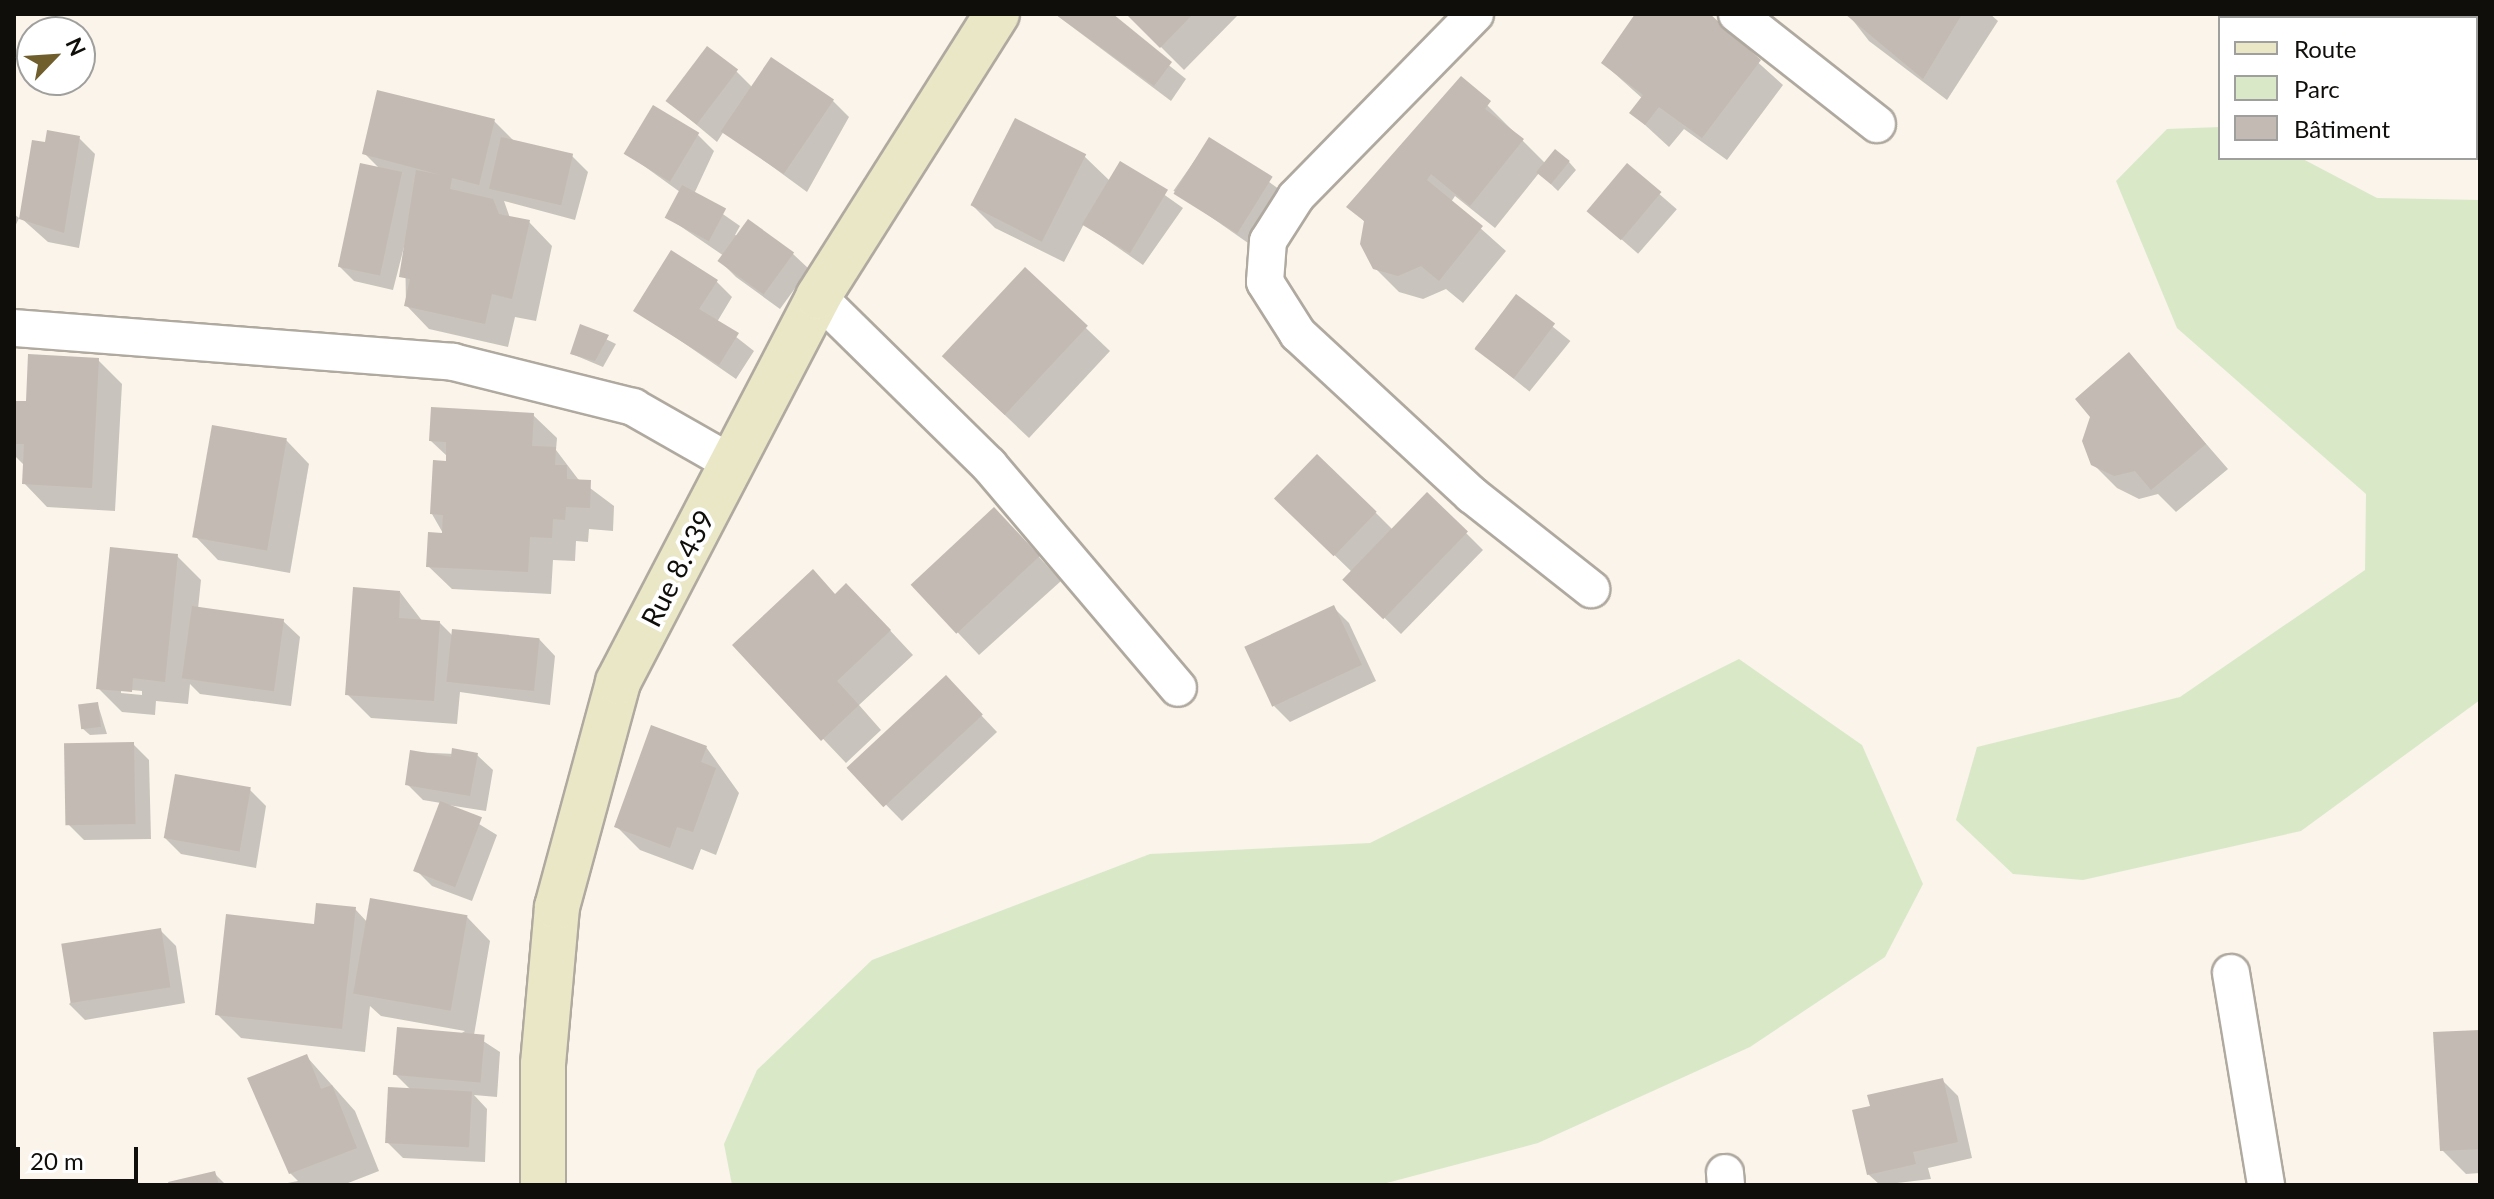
<!DOCTYPE html>
<html>
<head>
<meta charset="utf-8">
<style>
  body { margin:0 }
  #map { position:relative; width:2494px; height:1199px; overflow:hidden; background:#faf4eb; font-family:Lato,sans-serif }
  div>[style] { position:absolute }
  .green>* { inset:0; background:#d9e9c7 }
  .shadow>* { inset:0; background:#0003; transform-origin:0 0 }
  .building>* { inset:0; background:#c3bab3; transform-origin:0 0 }
  .roads { filter:drop-shadow(2px 0 #afa9a0) drop-shadow(-2px 0 #afa9a0) drop-shadow(0 2px #afa9a0) drop-shadow(0 -2px #afa9a0) }
  .street>* { height:36px; margin:-18px; padding:0 18px; transform-origin:18px; border-radius:18px; background:#fff }
  .secondary>* { height:44px; margin:-22px; padding:0 22px; transform-origin:22px; border-radius:22px; background:#eae7c7 }
  span { translate:-50% -50%; white-space:nowrap; text-align:center; line-height:1.15; -webkit-text-stroke:8px #fff; paint-order:stroke }
  .street-label { font-size:28px; color:#100e0b }
  .frame { position:absolute; inset:0; border:16px solid #100e0b; pointer-events:none }
  .legend { position:absolute; left:2218px; top:16px; width:260px; height:144px; box-sizing:border-box; background:#fff; border:2px solid #9f9f9d; margin:0; padding:10px 14px; list-style:none; font-size:24px; color:#100e0b }
  .legend li { display:flex; align-items:center; gap:16px; height:40px }
  .legend b { width:40px; border:2px solid #9f9f9d }
  .north { position:absolute; left:16px; top:16px; width:80px; height:80px; box-sizing:border-box; background:#fff; border:2px solid #9f9f9d; border-radius:50%; rotate:65deg; font-size:22px; font-weight:700; line-height:32px; text-align:center; color:#100e0b }
  .north::after { content:''; display:block; margin:auto; width:28px; height:36px; background:#705e2c; clip-path:polygon(50% 0,100% 100%,50% 72%,0 100%) }
  .scale { position:absolute; left:16px; top:1147px; width:122px; height:36px; box-sizing:border-box; border:4px solid #100e0b; border-top:0; padding-left:10px; font-size:24px; line-height:28px; white-space:nowrap; color:#100e0b; -webkit-text-stroke:6px #fff; paint-order:stroke }
</style>
</head>
<body>
<div id="map">
  <div class="green">
    <div style="clip-path:polygon(2220px 127px,2220px 158px,2301px 158px,2377px 198px,2480px 200px,2480px 700px,2301px 831px,2083px 880px,2013px 874px,1956px 820px,1977px 747px,2180px 697px,2365px 570px,2366px 494px,2177px 328px,2116px 181px,2167px 129px)"></div>
    <div style="clip-path:polygon(1739px 659px,1862px 745px,1923px 884px,1885px 957px,1750px 1047px,1538px 1143px,1379px 1185px,732px 1185px,724px 1144px,757px 1070px,872px 960px,1150px 854px,1370px 843px)"></div>
  </div>
  <div class="shadow">
    <div style="clip-path:polygon(1055px 14px,1105px 14px,1186px 79px,1171px 101px)"></div>
    <div style="clip-path:polygon(1128px 14px,1239px 14px,1184px 70px)"></div>
    <div style="clip-path:polygon(1641px 14px,1704px 14px,1783px 85px,1727px 160px,1684px 129px,1669px 147px,1632px 113px,1643px 99px,1603px 63px)"></div>
    <div style="clip-path:polygon(1848px 14px,1990px 14px,1998px 21px,1947px 100px,1869px 41px)"></div>
    <div style="clip-path:polygon(736px 71px,753px 88px,833px 101px,849px 117px,807px 192px,724px 131px,717px 142px,668px 101px)"></div>
    <div style="clip-path:polygon(1461px 79px,1545px 163px,1569px 162px,1576px 170px,1558px 191px,1539px 173px,1495px 228px,1455px 196px,1451px 202px,1506px 251px,1463px 303px,1446px 289px,1423px 299px,1399px 292px,1375px 268px,1366px 223px,1349px 206px)"></div>
    <div style="clip-path:polygon(494px 121px,516px 143px,572px 156px,588px 172px,575px 220px,504px 201px,510px 218px,529px 222px,552px 246px,536px 321px,515px 317px,508px 347px,429px 329px,406px 305px,405px 243px,393px 290px,354px 281px,338px 265px,380px 169px,364px 153px)"></div>
    <div style="clip-path:polygon(698px 135px,714px 151px,694px 194px,740px 226px,735px 235px,793px 254px,809px 269px,780px 309px,736px 277px,720px 261px,724px 256px,667px 217px,680px 192px,626px 153px)"></div>
    <div style="clip-path:polygon(79px 138px,95px 154px,79px 248px,48px 242px,21px 218px,46px 145px)"></div>
    <div style="left:1209px;top:140px;width:95px;height:62px;rotate:35deg"></div>
    <div style="clip-path:polygon(1084px 156px,1110px 181px,1121px 164px,1183px 208px,1143px 265px,1084px 224px,1064px 262px,995px 228px,971px 204px)"></div>
    <div style="left:1627px;top:166px;width:66px;height:59px;rotate:41deg"></div>
    <div style="clip-path:polygon(14px 214px,19px 218px,14px 229px)"></div>
    <div style="clip-path:polygon(1025px 270px,1110px 351px,1029px 438px,968px 380px)"></div>
    <div style="clip-path:polygon(716px 281px,732px 297px,717px 322px,754px 351px,736px 379px,636px 310px)"></div>
    <div style="left:1516px;top:297px;width:70px;height:65px;rotate:39deg"></div>
    <div style="clip-path:polygon(581px 327px,616px 344px,603px 367px,572px 354px)"></div>
    <div style="clip-path:polygon(2129px 355px,2228px 469px,2176px 512px,2158px 494px,2139px 499px,2117px 488px,2093px 464px)"></div>
    <div style="clip-path:polygon(98px 360px,122px 384px,115px 511px,47px 507px,24px 483px,25px 466px,14px 455px,14px 403px,28px 403px)"></div>
    <div style="clip-path:polygon(533px 415px,557px 438px,556px 450px,578px 479px,614px 506px,613px 531px,589px 529px,588px 542px,576px 541px,575px 561px,553px 560px,551px 594px,452px 589px,428px 566px,444px 535px,432px 514px,448px 457px,431px 441px)"></div>
    <div style="clip-path:polygon(286px 440px,309px 464px,290px 573px,218px 560px,195px 536px)"></div>
    <div style="clip-path:polygon(1427px 494px,1483px 550px,1401px 634px,1345px 579px,1352px 572px,1294px 516px,1376px 513px,1393px 530px)"></div>
    <div style="clip-path:polygon(1017px 533px,1061px 581px,979px 655px,912px 584px)"></div>
    <div style="clip-path:polygon(evenodd,177px 556px,201px 580px,198px 609px,283px 621px,300px 637px,291px 706px,200px 694px,190px 684px,188px 704px,156px 701px,155px 715px,122px 712px,98px 688px,177px 556px,121px 689px,142px 691px,142px 695px,121px 693px,121px 689px)"></div>
    <div style="clip-path:polygon(400px 592px,423px 622px,440px 623px,453px 636px,539px 639px,555px 656px,550px 705px,460px 692px,457px 724px,371px 718px,347px 694px)"></div>
    <div style="clip-path:polygon(836px 596px,870px 609px,913px 655px,859px 705px,881px 730px,846px 763px,734px 645px)"></div>
    <div style="clip-path:polygon(1333px 607px,1349px 623px,1376px 681px,1290px 722px,1274px 706px)"></div>
    <div style="clip-path:polygon(961px 694px,997px 732px,902px 821px,850px 768px)"></div>
    <div style="clip-path:polygon(98px 705px,107px 734px,90px 735px,82px 728px)"></div>
    <div style="clip-path:polygon(133px 744px,149px 760px,151px 839px,84px 840px,68px 824px)"></div>
    <div style="clip-path:polygon(706px 747px,739px 793px,716px 855px,701px 849px,693px 870px,640px 850px,616px 826px)"></div>
    <div style="clip-path:polygon(412px 752px,477px 755px,493px 770px,486px 811px,448px 805px,497px 835px,472px 901px,432px 886px,416px 870px,441px 803px,423px 800px,407px 784px)"></div>
    <div style="clip-path:polygon(250px 790px,266px 806px,256px 868px,181px 854px,165px 838px)"></div>
    <div style="clip-path:polygon(355px 909px,368px 923px,467px 917px,490px 941px,474px 1035px,500px 1052px,497px 1097px,474px 1095px,487px 1109px,485px 1162px,403px 1158px,387px 1142px,411px 1090px,395px 1074px,465px 1031px,381px 1016px,370px 1006px,365px 1052px,241px 1038px,217px 1014px,316px 926px)"></div>
    <div style="clip-path:polygon(160px 930px,176px 946px,185px 1003px,85px 1020px,69px 1004px)"></div>
    <div style="clip-path:polygon(2480px 1032px,2480px 1173px,2466px 1174px,2442px 1150px)"></div>
    <div style="clip-path:polygon(307px 1057px,355px 1111px,379px 1171px,343px 1185px,277px 1185px,298px 1181px,290px 1173px)"></div>
    <div style="clip-path:polygon(1942px 1080px,1958px 1096px,1972px 1158px,1928px 1168px,1931px 1179px,1880px 1185px,1868px 1174px)"></div>
    <div style="clip-path:polygon(214px 1173px,226px 1185px,171px 1185px)"></div>
  </div>
  <div class="building">
    <div style="clip-path:polygon(1055px 14px,1113px 14px,1172px 62px,1154px 86px)"></div>
    <div style="clip-path:polygon(1126px 14px,1193px 14px,1160px 48px)"></div>
    <div style="clip-path:polygon(1635px 14px,1710px 14px,1761px 60px,1702px 138px,1659px 107px,1645px 125px,1629px 113px,1643px 95px,1601px 63px)"></div>
    <div style="clip-path:polygon(1845px 14px,1962px 14px,1923px 79px)"></div>
    <div style="left:707px;top:46px;width:39px;height:69px;rotate:37deg"></div>
    <div style="left:771px;top:57px;width:76px;height:90px;rotate:34deg"></div>
    <div style="clip-path:polygon(1461px 76px,1491px 101px,1485px 109px,1524px 139px,1470px 206px,1431px 174px,1427px 180px,1483px 226px,1439px 281px,1421px 266px,1398px 276px,1373px 269px,1360px 244px,1364px 221px,1346px 207px)"></div>
    <div style="clip-path:polygon(377px 90px,495px 119px,479px 185px,452px 178px,450px 189px,493px 199px,499px 214px,530px 220px,512px 299px,492px 294px,485px 324px,404px 306px,410px 279px,399px 277px,416px 170px,441px 175px,362px 154px)"></div>
    <div style="left:653px;top:105px;width:54px;height:57px;rotate:31deg"></div>
    <div style="left:1015px;top:118px;width:80px;height:98px;rotate:27deg"></div>
    <div style="clip-path:polygon(47px 130px,80px 136px,64px 233px,19px 219px,32px 140px,45px 142px)"></div>
    <div style="left:501px;top:137px;width:74px;height:53px;rotate:13deg"></div>
    <div style="left:1209px;top:137px;width:75px;height:67px;rotate:32deg"></div>
    <div style="left:1555px;top:149px;width:19px;height:30px;rotate:39deg"></div>
    <div style="left:1120px;top:161px;width:56px;height:74px;rotate:31deg"></div>
    <div style="left:360px;top:163px;width:43px;height:106px;rotate:12deg"></div>
    <div style="left:1627px;top:163px;width:45px;height:63px;rotate:40deg"></div>
    <div style="left:682px;top:185px;width:50px;height:37px;rotate:28deg"></div>
    <div style="left:748px;top:219px;width:57px;height:52px;rotate:36deg"></div>
    <div style="clip-path:polygon(671px 250px,718px 280px,699px 309px,739px 333px,719px 365px,633px 311px)"></div>
    <div style="left:1025px;top:267px;width:86px;height:122px;rotate:43deg"></div>
    <div style="left:1516px;top:294px;width:49px;height:69px;rotate:37deg"></div>
    <div style="clip-path:polygon(580px 324px,609px 335px,595px 361px,570px 354px)"></div>
    <div style="clip-path:polygon(2129px 352px,2206px 444px,2151px 490px,2135px 471px,2114px 476px,2091px 465px,2082px 441px,2090px 417px,2075px 399px)"></div>
    <div style="clip-path:polygon(28px 354px,99px 358px,92px 488px,22px 484px,24px 444px,14px 444px,14px 401px,26px 401px)"></div>
    <div style="clip-path:polygon(431px 407px,534px 413px,532px 446px,556px 447px,555px 465px,567px 465px,567px 479px,591px 480px,590px 508px,566px 507px,565px 520px,553px 519px,552px 538px,530px 537px,528px 572px,426px 567px,428px 532px,442px 533px,443px 515px,430px 514px,433px 460px,446px 461px,446px 442px,429px 441px)"></div>
    <div style="left:212px;top:425px;width:76px;height:114px;rotate:10deg"></div>
    <div style="left:1317px;top:454px;width:83px;height:62px;rotate:44deg"></div>
    <div style="left:1427px;top:492px;width:57px;height:122px;rotate:44deg"></div>
    <div style="left:994px;top:507px;width:67px;height:114px;rotate:47deg"></div>
    <div style="clip-path:polygon(110px 547px,178px 554px,165px 682px,133px 678px,132px 692px,96px 689px)"></div>
    <div style="clip-path:polygon(813px 569px,835px 594px,846px 583px,891px 630px,837px 681px,859px 705px,821px 741px,732px 645px)"></div>
    <div style="clip-path:polygon(353px 587px,400px 591px,399px 618px,440px 621px,434px 701px,345px 695px)"></div>
    <div style="left:1334px;top:605px;width:66px;height:99px;rotate:65deg"></div>
    <div style="left:192px;top:606px;width:93px;height:73px;rotate:8deg"></div>
    <div style="left:452px;top:629px;width:88px;height:53px;rotate:6deg"></div>
    <div style="left:946px;top:675px;width:54px;height:136px;rotate:47deg"></div>
    <div style="left:98px;top:702px;width:25px;height:20px;rotate:83deg"></div>
    <div style="clip-path:polygon(651px 725px,707px 746px,701px 762px,716px 768px,693px 832px,677px 827px,670px 848px,614px 827px)"></div>
    <div style="left:134px;top:742px;width:82px;height:70px;rotate:89deg"></div>
    <div style="clip-path:polygon(452px 748px,478px 753px,470px 796px,405px 785px,410px 750px,451px 757px)"></div>
    <div style="left:175px;top:774px;width:77px;height:65px;rotate:10deg"></div>
    <div style="left:440px;top:801px;width:45px;height:75px;rotate:21deg"></div>
    <div style="left:370px;top:898px;width:99px;height:97px;rotate:10deg"></div>
    <div style="clip-path:polygon(316px 903px,356px 907px,342px 1029px,215px 1015px,226px 914px,314px 924px)"></div>
    <div style="left:161px;top:928px;width:60px;height:101px;rotate:81deg"></div>
    <div style="left:397px;top:1027px;width:88px;height:48px;rotate:5deg"></div>
    <div style="clip-path:polygon(2480px 1030px,2480px 1149px,2440px 1151px,2433px 1032px)"></div>
    <div style="clip-path:polygon(307px 1054px,321px 1089px,332px 1085px,357px 1148px,289px 1174px,247px 1078px)"></div>
    <div style="clip-path:polygon(1943px 1078px,1958px 1142px,1913px 1152px,1916px 1164px,1867px 1175px,1852px 1110px,1870px 1106px,1867px 1095px)"></div>
    <div style="left:388px;top:1087px;width:84px;height:56px;rotate:3deg"></div>
    <div style="clip-path:polygon(215px 1171px,219px 1185px,169px 1185px,168px 1182px)"></div>
  </div>
  <div class="roads">
    <div class="street">
      <div style="left:1475px;top:14px;width:256px;rotate:134.4deg"></div>
      <div style="left:1296px;top:197px;width:52px;rotate:122.5deg"></div>
      <div style="left:1268px;top:241px;width:41px;rotate:94.2deg"></div>
      <div style="left:1265px;top:282px;width:62px;rotate:57.6deg"></div>
      <div style="left:1298px;top:334px;width:237px;rotate:42.8deg"></div>
      <div style="left:1472px;top:495px;width:152px;rotate:38.3deg"></div>
      <div style="left:1737px;top:14px;width:178px;rotate:38.2deg"></div>
      <div style="left:818px;top:297px;width:240px;rotate:44.5deg"></div>
      <div style="left:989px;top:465px;width:292px;rotate:49.7deg"></div>
      <div style="left:14px;top:328px;width:440px;rotate:4.4deg"></div>
      <div style="left:453px;top:362px;width:186px;rotate:14deg"></div>
      <div style="left:633px;top:407px;width:113px;rotate:29.7deg"></div>
      <div style="left:2231px;top:973px;width:215px;rotate:80.6deg"></div>
      <div style="left:1725px;top:1173px;width:12px;rotate:85deg"></div>
    </div>
    <div class="secondary">
      <div style="left:543px;top:1185px;width:121px;rotate:-90deg"></div>
      <div style="left:543px;top:1064px;width:158px;rotate:-84.9deg"></div>
      <div style="left:557px;top:907px;width:233px;rotate:-74.8deg"></div>
      <div style="left:618px;top:682px;width:434px;rotate:-62.5deg"></div>
      <div style="left:818px;top:297px;width:335px;rotate:-57.7deg"></div>
    </div>
  </div>
  <div class="street-label">
    <span style="left:677px;top:568px;rotate:-63deg">Rue 8.439</span>
  </div>
  <div class="frame"></div>
  <ul class="legend">
  <li><b style="height:10px;background:#eae7c7"></b>Route</li>
  <li><b style="height:22px;background:#d9e9c7"></b>Parc</li>
  <li><b style="height:22px;background:#c3bab3"></b>Bâtiment</li>
  </ul>
  <div class="north">N</div>
  <div class="scale">20 m</div>
</div>
</body>
</html>
